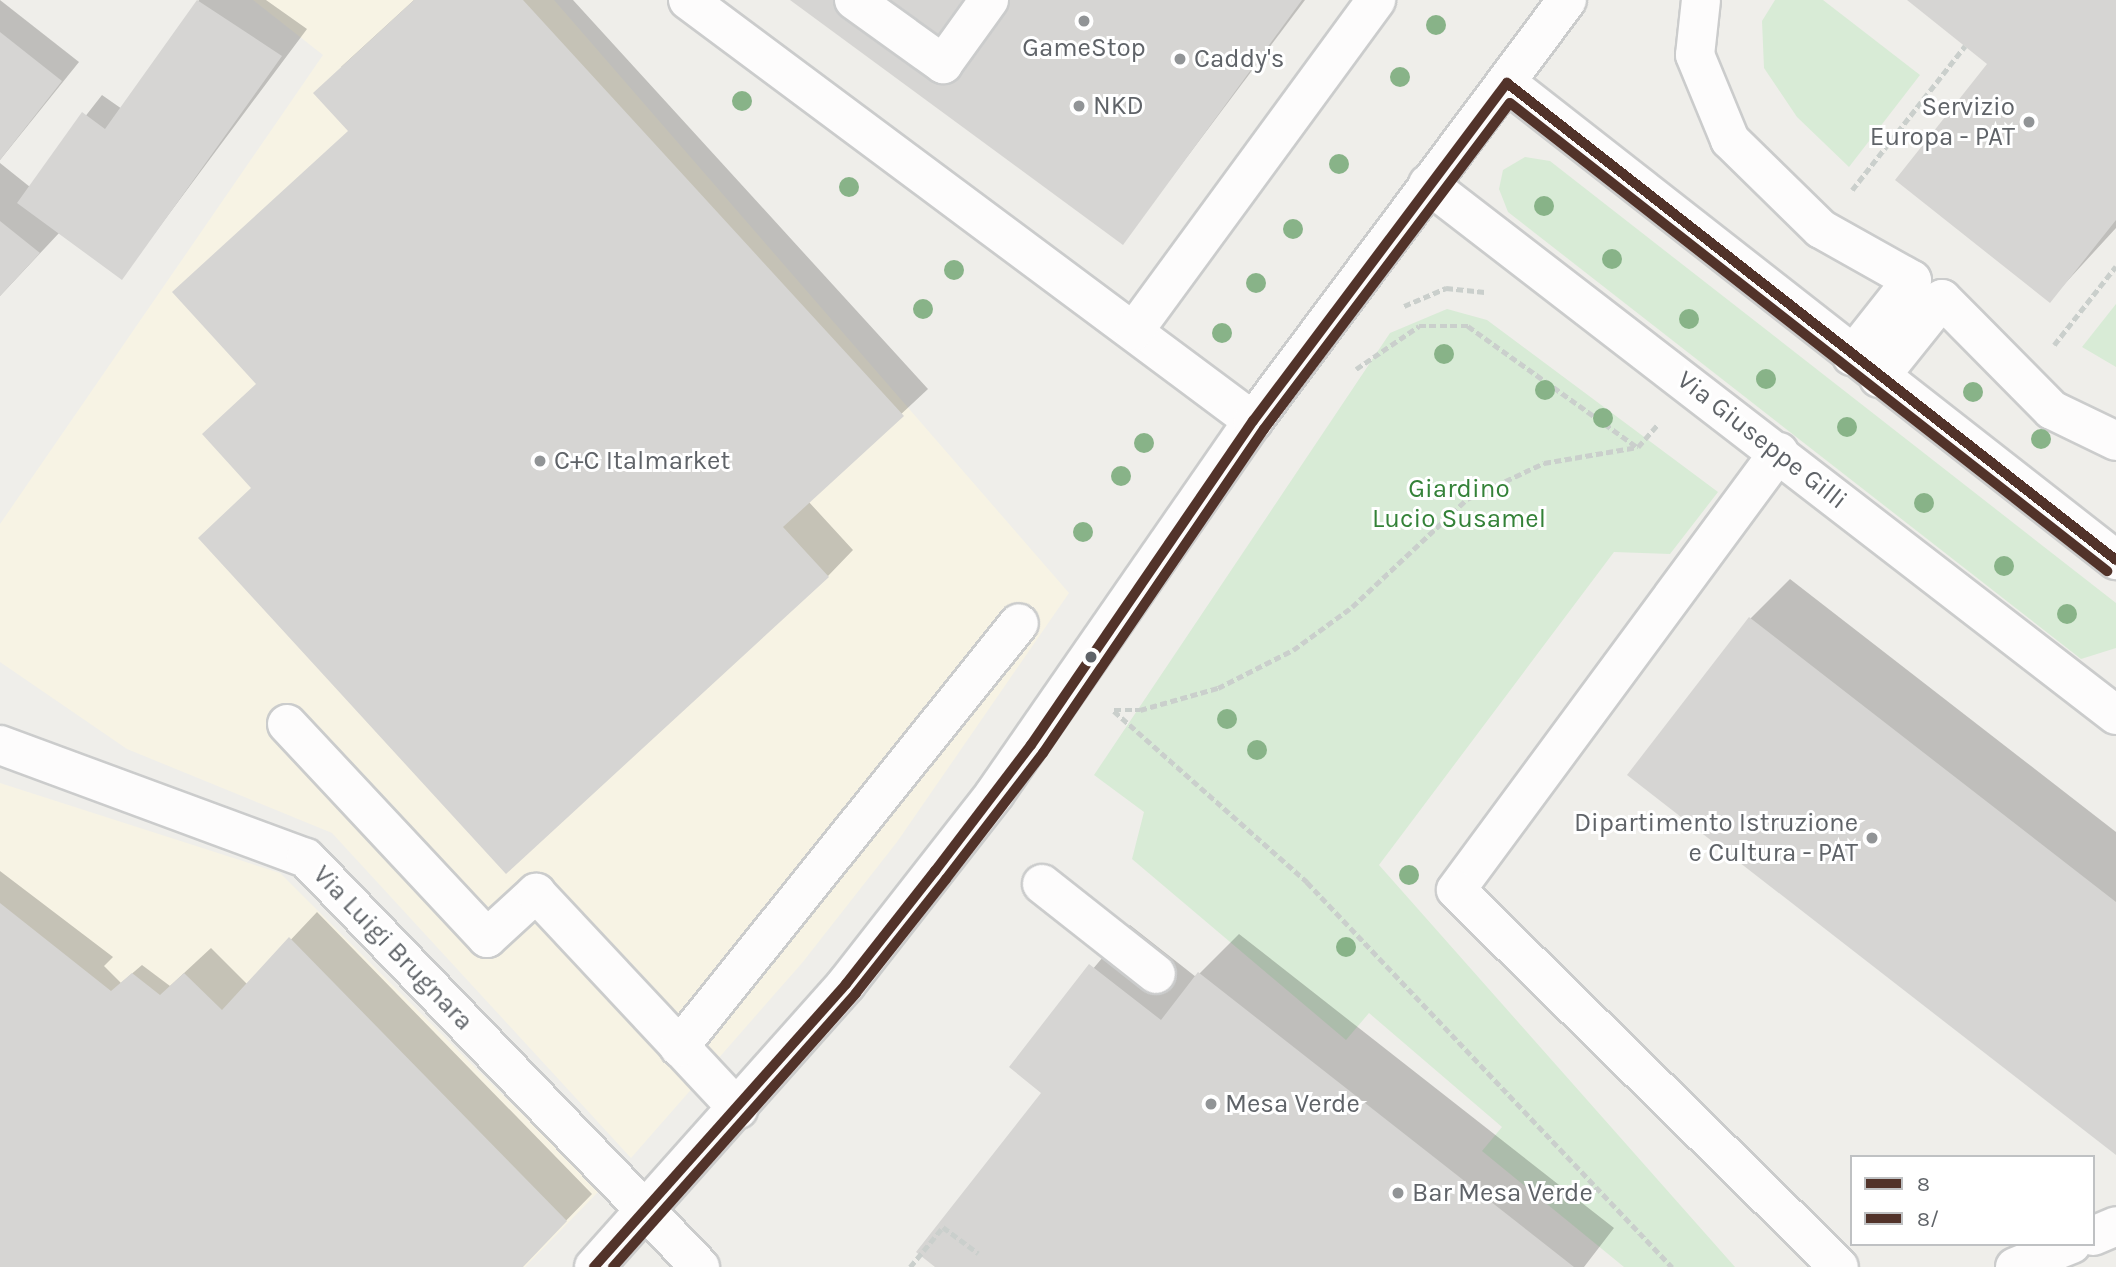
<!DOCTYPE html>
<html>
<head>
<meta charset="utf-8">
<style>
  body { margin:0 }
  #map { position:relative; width:2116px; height:1267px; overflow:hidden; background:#efeeea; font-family:Karla,sans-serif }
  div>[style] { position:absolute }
  .commercial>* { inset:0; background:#f7f3e4 }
  .green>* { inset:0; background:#d8ebd6 }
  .shadow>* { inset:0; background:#0003 }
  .building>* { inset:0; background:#d6d5d3 }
  .path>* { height:4.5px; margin-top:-2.25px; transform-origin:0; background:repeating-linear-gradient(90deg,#cacfcc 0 7px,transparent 0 10.5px) }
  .roads { filter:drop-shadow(2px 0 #cbcccc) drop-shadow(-2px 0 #cbcccc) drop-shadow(0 2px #cbcccc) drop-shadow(0 -2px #cbcccc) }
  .minor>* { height:38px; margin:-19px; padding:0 19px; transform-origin:19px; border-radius:19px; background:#fdfcfc }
  .bus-1>* { height:10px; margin:-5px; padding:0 5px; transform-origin:5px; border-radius:5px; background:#52332a }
  .bus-2>* { height:10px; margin:-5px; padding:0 5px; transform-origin:5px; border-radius:5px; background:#52332a }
  .trees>* { width:20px; height:20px; margin:-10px; border-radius:50%; background:#88b388 }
  .dots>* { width:19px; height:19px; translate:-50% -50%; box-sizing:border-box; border:4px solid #fff; border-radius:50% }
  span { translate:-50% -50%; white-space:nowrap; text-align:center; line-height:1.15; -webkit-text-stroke:6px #fff; paint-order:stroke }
  .poi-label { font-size:26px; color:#5f6368 }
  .left { translate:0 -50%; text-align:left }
  .right { translate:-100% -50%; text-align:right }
  .street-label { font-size:26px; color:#5f6368 }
  .park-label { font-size:26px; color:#348238 }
  .legend { position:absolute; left:1850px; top:1155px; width:245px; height:91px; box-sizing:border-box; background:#fff; border:2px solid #bfc1c3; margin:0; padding:9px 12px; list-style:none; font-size:21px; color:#5f6368 }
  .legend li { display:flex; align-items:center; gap:14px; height:35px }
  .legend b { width:35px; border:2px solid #bfc1c3 }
</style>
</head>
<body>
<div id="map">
  <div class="commercial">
    <div style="clip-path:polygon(253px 0,554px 0,1069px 593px,897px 842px,802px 963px,631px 1158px,332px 833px,127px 749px,0 662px,0 524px,323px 55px)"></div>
    <div style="clip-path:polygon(0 783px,280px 873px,599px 1191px,525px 1267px,0 1267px)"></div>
  </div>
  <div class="green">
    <div style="clip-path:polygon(1775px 0,1823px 0,1920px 75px,1849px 167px,1797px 117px,1764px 68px,1762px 21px)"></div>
    <div style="clip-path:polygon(1525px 157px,1550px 161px,2116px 603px,2116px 648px,2081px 659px,1508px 212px,1499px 189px,1503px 170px)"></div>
    <div style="clip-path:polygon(2116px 304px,2116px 367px,2082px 347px)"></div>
    <div style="clip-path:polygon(1447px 309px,1487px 320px,1718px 492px,1670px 554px,1614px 552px,1379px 865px,1735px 1267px,1624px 1267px,1482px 1151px,1502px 1127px,1369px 1013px,1346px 1040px,1132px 859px,1144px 812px,1094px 775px,1390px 333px)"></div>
  </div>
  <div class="shadow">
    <div style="clip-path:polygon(0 0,79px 62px,0 160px)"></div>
    <div style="clip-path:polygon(199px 0,266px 0,307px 29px,122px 277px,60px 232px,0 296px,0 163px,30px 187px,102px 95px,122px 109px)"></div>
    <div style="clip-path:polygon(414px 0,573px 0,928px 389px,808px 501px,853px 550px,828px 576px,253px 487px,257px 383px,349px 130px,341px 67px)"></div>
    <div style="clip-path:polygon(793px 0,1305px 0,1123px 242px)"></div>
    <div style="clip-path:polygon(1910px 0,2116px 0,2116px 228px,2049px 301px,1990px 63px)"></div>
    <div style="clip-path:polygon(1790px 579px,2116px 832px,2116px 1152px,1630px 774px,1751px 618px)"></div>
    <div style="clip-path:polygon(0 871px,113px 957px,104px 966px,121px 983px,142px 965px,170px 986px,211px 948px,248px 985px,317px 912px,592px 1194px,521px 1267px,0 1267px)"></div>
    <div style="clip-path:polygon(1130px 925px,1196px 977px,1239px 934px,1614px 1228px,1584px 1267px,938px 1267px,1044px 1092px,1011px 1066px)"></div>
  </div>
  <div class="building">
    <div style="clip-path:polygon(197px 0,282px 56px,122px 280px,17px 203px,82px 112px,105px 129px)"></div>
    <div style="clip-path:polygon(414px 0,523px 0,904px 416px,783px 527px,829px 577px,506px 874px,198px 538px,251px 488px,202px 434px,256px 384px,172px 292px,348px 131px,313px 93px)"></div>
    <div style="clip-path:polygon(790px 0,1302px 0,1123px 245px)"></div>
    <div style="clip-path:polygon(1907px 0,2116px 0,2116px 220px,2050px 303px,1895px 180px,1987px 64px)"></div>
    <div style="clip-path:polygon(0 32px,62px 81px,0 160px)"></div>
    <div style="clip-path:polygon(0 221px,40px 253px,0 296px)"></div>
    <div style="clip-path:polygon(1749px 617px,2116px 902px,2116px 1155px,1627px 775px)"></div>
    <div style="clip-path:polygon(0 903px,111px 991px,132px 973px,160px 995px,184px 973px,222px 1010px,289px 937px,567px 1221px,523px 1267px,0 1267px)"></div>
    <div style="clip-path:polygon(1089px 964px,1161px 1020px,1198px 972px,1574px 1267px,935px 1267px,916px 1252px,1041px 1093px,1009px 1067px)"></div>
  </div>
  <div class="path">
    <div style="left:1852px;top:190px;width:183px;rotate:-51.9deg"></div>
    <div style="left:1404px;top:306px;width:46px;rotate:-23.2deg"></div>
    <div style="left:1446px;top:288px;width:39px;rotate:6deg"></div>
    <div style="left:2054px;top:345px;width:100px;rotate:-51.9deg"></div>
    <div style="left:1356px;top:369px;width:76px;rotate:-34.3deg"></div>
    <div style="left:1419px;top:326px;width:49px"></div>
    <div style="left:1468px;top:326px;width:208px;rotate:35.6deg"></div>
    <div style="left:1114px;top:710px;width:26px"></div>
    <div style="left:1140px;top:710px;width:81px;rotate:-15.8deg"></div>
    <div style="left:1218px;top:688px;width:84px;rotate:-26.9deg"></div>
    <div style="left:1293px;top:650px;width:73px;rotate:-36.1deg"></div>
    <div style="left:1352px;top:607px;width:158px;rotate:-43.2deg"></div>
    <div style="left:1467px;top:499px;width:85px;rotate:-25.1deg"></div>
    <div style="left:1544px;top:463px;width:95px;rotate:-9.7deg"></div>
    <div style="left:1638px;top:447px;width:29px;rotate:-49deg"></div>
    <div style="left:1114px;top:711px;width:258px;rotate:41.5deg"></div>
    <div style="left:1307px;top:882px;width:531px;rotate:46.53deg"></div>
    <div style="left:910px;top:1267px;width:52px;rotate:-50.5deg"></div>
    <div style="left:943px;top:1227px;width:44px;rotate:36.6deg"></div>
  </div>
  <div class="roads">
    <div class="minor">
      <div style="left:688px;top:0;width:705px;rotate:36.69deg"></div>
      <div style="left:854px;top:0;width:110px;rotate:35.7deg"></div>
      <div style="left:943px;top:64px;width:79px;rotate:-54.3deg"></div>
      <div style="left:1701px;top:0;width:55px;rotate:96.2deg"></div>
      <div style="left:1695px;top:55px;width:92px;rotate:67.6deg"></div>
      <div style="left:1730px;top:140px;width:127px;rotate:44.4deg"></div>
      <div style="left:1821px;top:229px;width:104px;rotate:29.3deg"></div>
      <div style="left:1912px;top:280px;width:97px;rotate:128.3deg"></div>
      <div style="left:1507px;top:83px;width:774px;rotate:38.07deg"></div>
      <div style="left:1428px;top:184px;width:869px;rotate:37.66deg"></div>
      <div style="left:1134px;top:331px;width:410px;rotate:-53.8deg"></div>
      <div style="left:1879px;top:378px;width:101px;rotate:-51.4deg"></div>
      <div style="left:1942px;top:299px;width:156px;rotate:45.3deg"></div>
      <div style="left:2052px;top:410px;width:71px;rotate:25.8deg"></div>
      <div style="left:1779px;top:452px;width:544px;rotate:126.41deg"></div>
      <div style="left:1456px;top:890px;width:537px;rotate:44.55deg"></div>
      <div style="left:287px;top:724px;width:293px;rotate:46.9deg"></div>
      <div style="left:487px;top:938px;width:67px;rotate:-42.6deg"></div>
      <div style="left:536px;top:893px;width:296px;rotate:46.9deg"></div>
      <div style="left:0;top:745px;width:326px;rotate:20.3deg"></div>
      <div style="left:306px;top:858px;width:568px;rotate:46.07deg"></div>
      <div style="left:1042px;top:884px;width:145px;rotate:38.3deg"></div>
      <div style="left:679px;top:1047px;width:543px;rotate:-51.27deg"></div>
      <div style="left:2093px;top:1236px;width:25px;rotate:-23deg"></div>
      <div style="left:594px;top:1267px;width:379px;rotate:-48.3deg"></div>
      <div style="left:846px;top:984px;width:242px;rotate:-52deg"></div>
      <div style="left:995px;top:793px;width:453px;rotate:-55.3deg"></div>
      <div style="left:1253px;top:421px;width:525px;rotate:-53.28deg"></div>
      <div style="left:2015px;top:1267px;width:61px;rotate:-22deg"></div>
    </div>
  </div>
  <div class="bus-1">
    <div style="left:594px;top:1267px;width:379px;rotate:-48.3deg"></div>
    <div style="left:846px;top:984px;width:144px;rotate:-51.8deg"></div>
    <div style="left:935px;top:871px;width:158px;rotate:-52.7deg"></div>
    <div style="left:1031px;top:745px;width:393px;rotate:-55.6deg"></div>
    <div style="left:1253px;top:421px;width:423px;rotate:-53.1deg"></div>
    <div style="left:1507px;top:83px;width:774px;rotate:38.07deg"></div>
  </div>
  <div class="bus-2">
    <div style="left:613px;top:1267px;width:366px;rotate:-48.4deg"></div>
    <div style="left:856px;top:993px;width:145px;rotate:-51.7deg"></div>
    <div style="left:946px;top:879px;width:159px;rotate:-52.4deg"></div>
    <div style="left:1043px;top:753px;width:392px;rotate:-55.7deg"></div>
    <div style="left:1264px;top:429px;width:408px;rotate:-53deg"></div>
    <div style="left:1510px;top:103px;width:759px;rotate:38.09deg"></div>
  </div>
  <div class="trees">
    <div style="left:1436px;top:25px"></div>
    <div style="left:1400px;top:77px"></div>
    <div style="left:742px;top:101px"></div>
    <div style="left:1339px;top:164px"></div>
    <div style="left:849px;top:187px"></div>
    <div style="left:1544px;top:206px"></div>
    <div style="left:1293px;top:229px"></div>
    <div style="left:1612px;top:259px"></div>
    <div style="left:954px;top:270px"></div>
    <div style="left:1256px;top:283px"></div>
    <div style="left:923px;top:309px"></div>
    <div style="left:1689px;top:319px"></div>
    <div style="left:1222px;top:333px"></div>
    <div style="left:1444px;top:354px"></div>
    <div style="left:1766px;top:379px"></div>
    <div style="left:1545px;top:390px"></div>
    <div style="left:1973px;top:392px"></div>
    <div style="left:1603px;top:418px"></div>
    <div style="left:1847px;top:427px"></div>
    <div style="left:2041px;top:439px"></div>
    <div style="left:1144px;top:443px"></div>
    <div style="left:1121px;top:476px"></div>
    <div style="left:1924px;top:503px"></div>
    <div style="left:1083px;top:532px"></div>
    <div style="left:2004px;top:566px"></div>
    <div style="left:2067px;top:614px"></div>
    <div style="left:1227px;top:719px"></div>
    <div style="left:1257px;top:750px"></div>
    <div style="left:1409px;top:875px"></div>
    <div style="left:1346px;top:947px"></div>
  </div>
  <div class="dots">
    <div style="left:1084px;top:21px;background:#919496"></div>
    <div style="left:1180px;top:59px;background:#919496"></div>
    <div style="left:1079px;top:106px;background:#919496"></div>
    <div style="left:2029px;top:122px;background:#919496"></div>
    <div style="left:540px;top:461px;background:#919496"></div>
    <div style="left:1091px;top:657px;background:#5f6368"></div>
    <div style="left:1872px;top:838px;background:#919496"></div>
    <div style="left:1211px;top:1104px;background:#919496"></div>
    <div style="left:1398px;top:1193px;background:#919496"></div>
  </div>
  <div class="poi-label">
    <span style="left:1084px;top:48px">GameStop</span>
    <span class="left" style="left:1194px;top:59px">Caddy's</span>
    <span class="left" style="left:1093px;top:106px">NKD</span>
    <span class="right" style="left:2015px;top:122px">Servizio<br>Europa - PAT</span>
    <span class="left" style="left:554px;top:461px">C+C Italmarket</span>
    <span class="right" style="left:1858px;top:838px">Dipartimento Istruzione<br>e Cultura - PAT</span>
    <span class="left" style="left:1225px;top:1104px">Mesa Verde</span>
    <span class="left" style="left:1412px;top:1193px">Bar Mesa Verde</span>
  </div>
  <div class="street-label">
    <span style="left:1762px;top:440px;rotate:38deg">Via Giuseppe Gilli</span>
    <span style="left:393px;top:948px;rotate:46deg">Via Luigi Brugnara</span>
  </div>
  <div class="park-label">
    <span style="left:1459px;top:504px">Giardino<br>Lucio Susamel</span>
  </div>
  <ul class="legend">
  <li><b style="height:9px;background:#52332a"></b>8</li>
  <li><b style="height:9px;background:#52332a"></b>8/</li>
  </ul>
</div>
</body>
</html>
